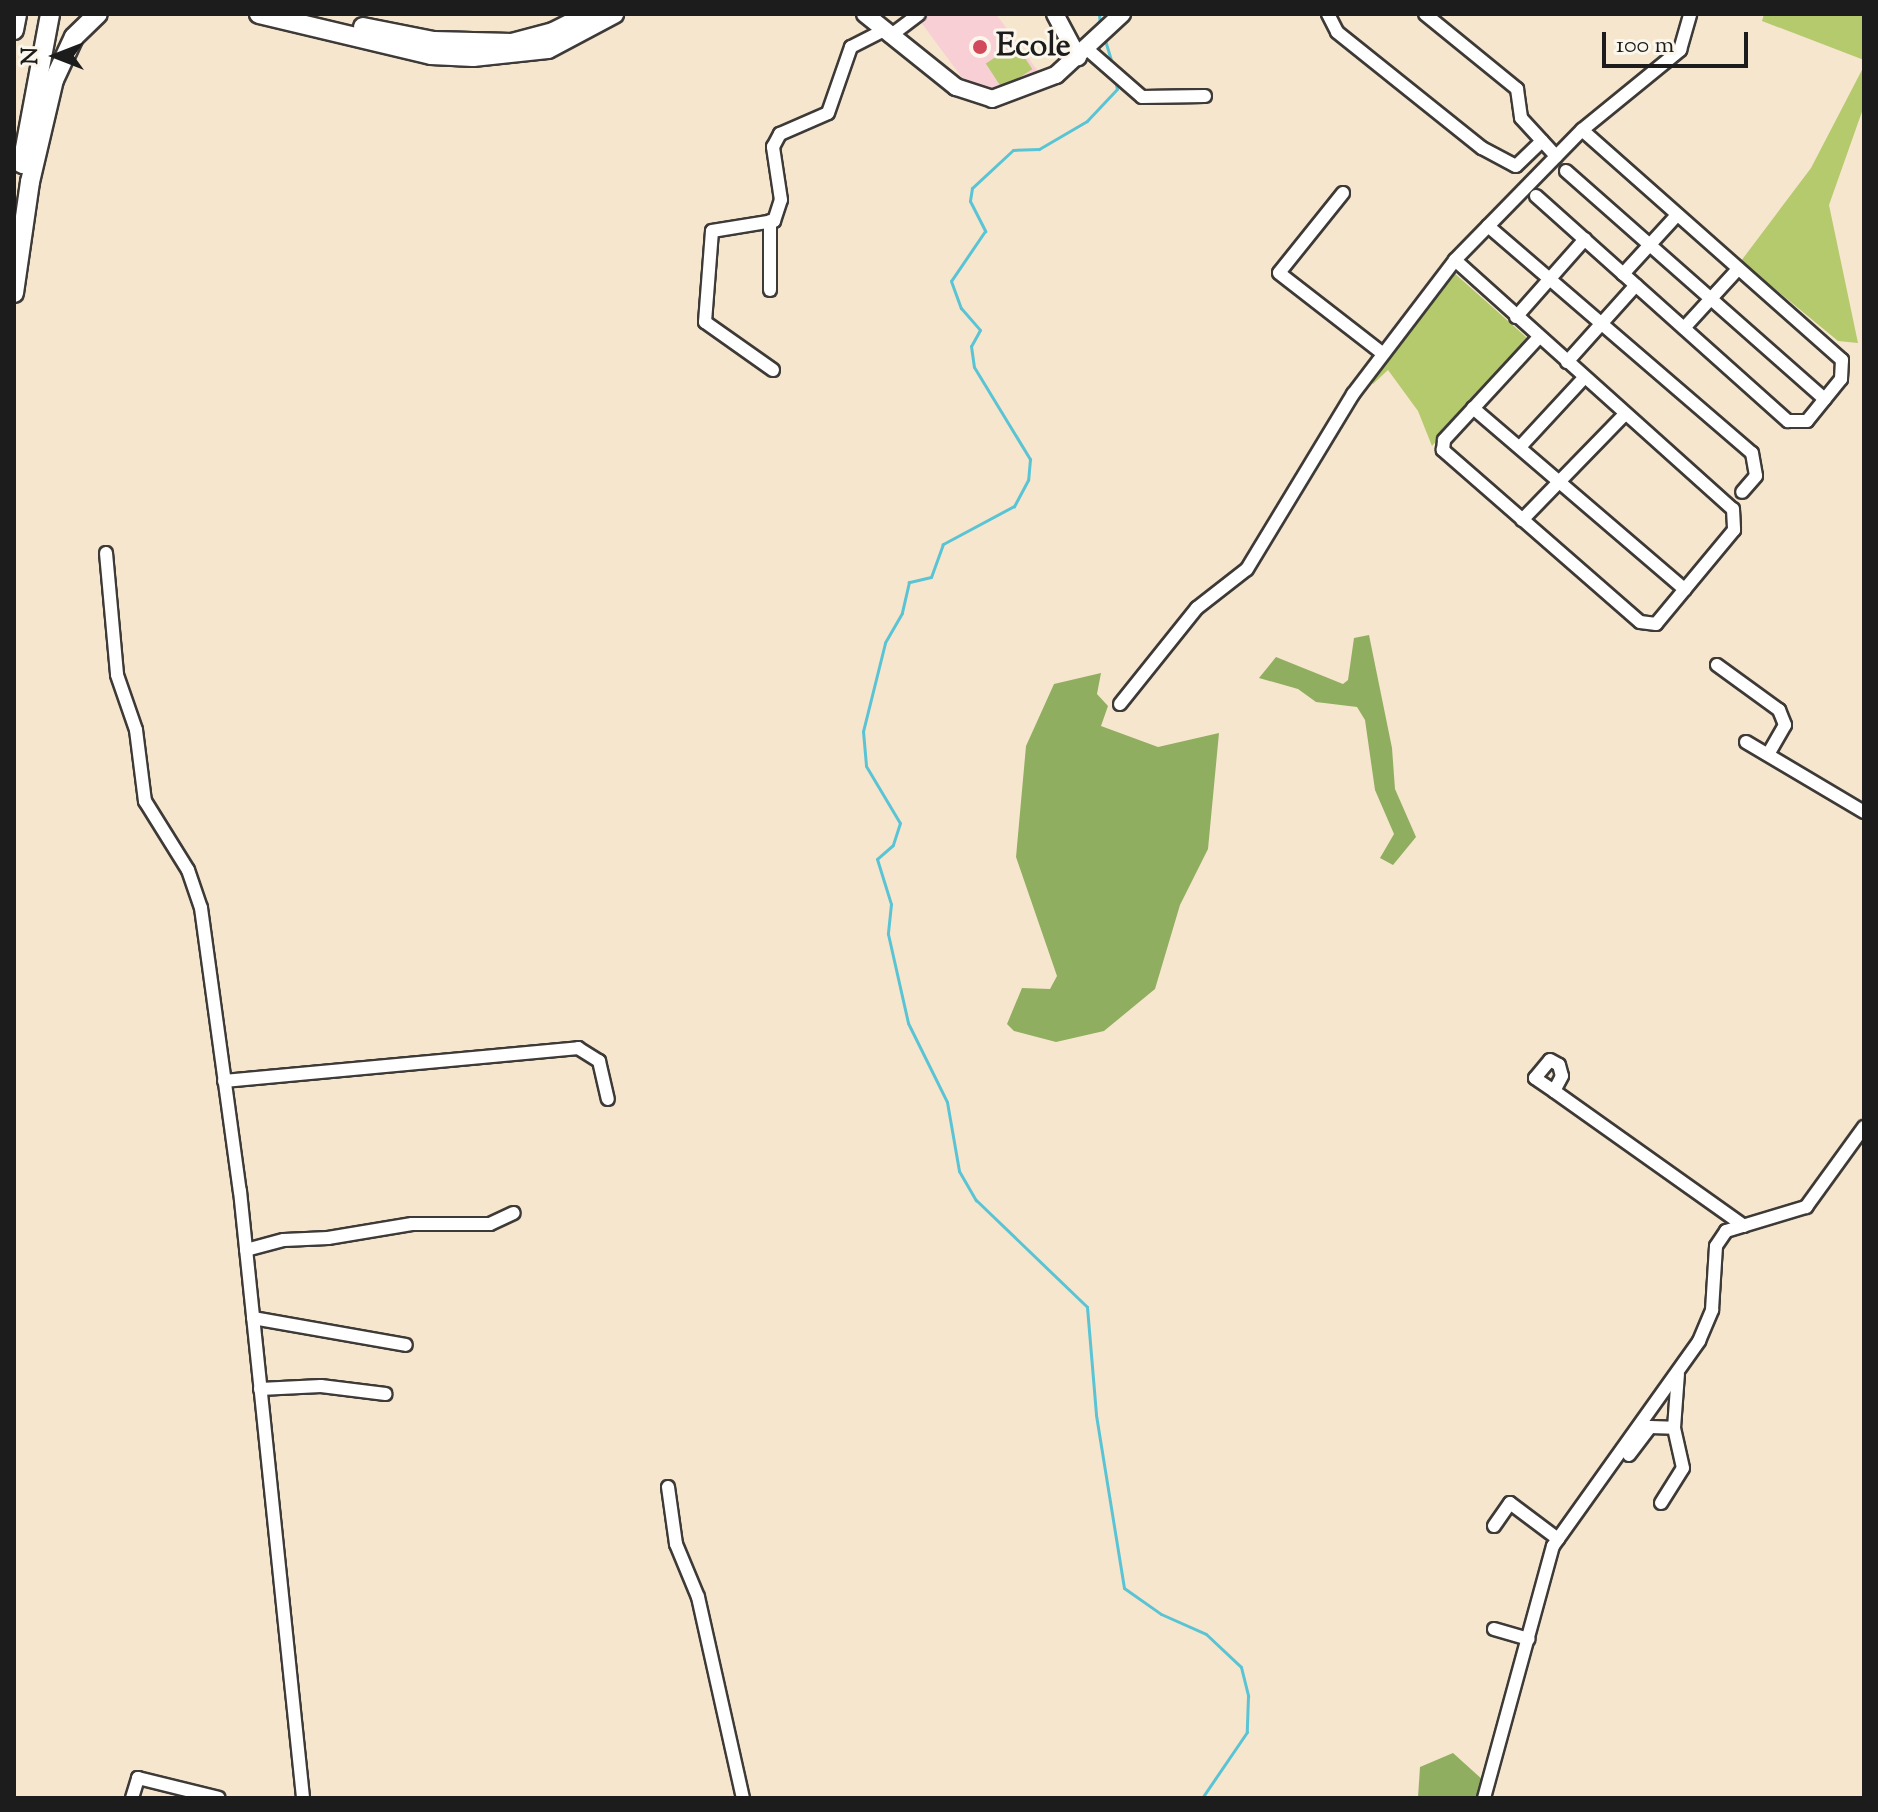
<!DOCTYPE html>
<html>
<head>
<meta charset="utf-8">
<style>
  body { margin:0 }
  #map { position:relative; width:1878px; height:1812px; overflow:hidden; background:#f6e6ce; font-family:"Sorts Mill Goudy",serif }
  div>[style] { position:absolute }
  .built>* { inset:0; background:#f7cfd4 }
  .green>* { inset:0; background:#b5ca6d; transform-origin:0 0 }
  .forest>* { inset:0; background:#90ae60 }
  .stream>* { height:3px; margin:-1.5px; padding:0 1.5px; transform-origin:1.5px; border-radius:1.5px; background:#5ac4d5 }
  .roads { filter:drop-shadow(2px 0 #3d3a37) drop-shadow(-2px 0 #3d3a37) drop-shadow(0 2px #3d3a37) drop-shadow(0 -2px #3d3a37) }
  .minor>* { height:12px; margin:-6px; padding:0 6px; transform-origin:6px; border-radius:6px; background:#fff }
  .major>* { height:16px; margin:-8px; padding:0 8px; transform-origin:8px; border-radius:8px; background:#fff }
  .highway>* { height:18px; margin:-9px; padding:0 9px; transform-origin:9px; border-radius:9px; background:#fff }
  .dots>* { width:22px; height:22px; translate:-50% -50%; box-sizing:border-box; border:4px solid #fbf7ec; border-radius:50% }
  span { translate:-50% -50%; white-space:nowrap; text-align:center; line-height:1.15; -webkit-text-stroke:6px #fbf7ec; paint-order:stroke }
  .poi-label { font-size:32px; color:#1c1c1c; font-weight:700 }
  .left { translate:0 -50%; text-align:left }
  .frame { position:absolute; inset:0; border:16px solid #1c1c1c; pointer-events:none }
  .north { position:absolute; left:16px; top:16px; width:80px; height:80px; -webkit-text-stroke:6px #fbf7ec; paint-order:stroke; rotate:270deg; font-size:22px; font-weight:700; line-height:32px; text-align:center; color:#1c1c1c }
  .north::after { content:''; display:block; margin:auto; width:28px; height:36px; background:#1c1c1c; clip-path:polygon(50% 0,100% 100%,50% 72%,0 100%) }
  .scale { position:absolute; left:1602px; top:32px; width:146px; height:36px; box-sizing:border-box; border:4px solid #1c1c1c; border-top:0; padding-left:10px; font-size:24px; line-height:28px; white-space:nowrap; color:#1c1c1c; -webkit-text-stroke:6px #fbf7ec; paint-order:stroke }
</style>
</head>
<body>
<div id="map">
  <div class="built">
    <div style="clip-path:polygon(929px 14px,996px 14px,1040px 74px,1017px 87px,987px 91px,969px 87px,920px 21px)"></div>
  </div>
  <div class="green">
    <div style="clip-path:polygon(1764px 14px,1864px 14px,1864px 60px,1762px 21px)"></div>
    <div style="left:1016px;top:44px;width:30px;height:36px;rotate:57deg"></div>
    <div style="clip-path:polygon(1864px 66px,1864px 106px,1829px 205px,1858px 343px,1838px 341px,1741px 261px,1811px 168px)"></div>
    <div style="clip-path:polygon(1452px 271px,1527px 338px,1432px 446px,1418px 411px,1388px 370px,1373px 384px,1368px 378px)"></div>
  </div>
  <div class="forest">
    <div style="clip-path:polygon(1369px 635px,1392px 748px,1395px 789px,1416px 837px,1393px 865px,1380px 858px,1394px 834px,1375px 790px,1365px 720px,1357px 707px,1316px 702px,1298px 689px,1259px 678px,1276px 657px,1343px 684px,1348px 680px,1354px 638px)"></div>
    <div style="clip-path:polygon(1101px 673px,1097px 694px,1108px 706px,1101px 726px,1158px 747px,1219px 733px,1208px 849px,1180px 905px,1155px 989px,1104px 1031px,1056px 1042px,1014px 1031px,1007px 1024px,1022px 988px,1050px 989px,1057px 976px,1016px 857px,1026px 746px,1054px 684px)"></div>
    <div style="clip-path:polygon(1453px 1753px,1484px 1781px,1486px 1798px,1418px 1798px,1420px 1767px)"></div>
  </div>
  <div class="stream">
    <div style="left:1099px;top:14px;width:12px;rotate:85deg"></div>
    <div style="left:1104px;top:37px;width:28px;rotate:73deg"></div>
    <div style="left:1115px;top:79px;width:10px;rotate:79deg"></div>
    <div style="left:1117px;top:89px;width:44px;rotate:133.2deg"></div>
    <div style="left:1087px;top:121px;width:56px;rotate:149.7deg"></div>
    <div style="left:1039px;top:149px;width:26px;rotate:178deg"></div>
    <div style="left:1013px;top:150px;width:56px;rotate:137.2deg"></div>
    <div style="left:972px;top:188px;width:13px;rotate:99deg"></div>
    <div style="left:970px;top:201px;width:34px;rotate:63deg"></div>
    <div style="left:985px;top:231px;width:60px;rotate:124.2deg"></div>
    <div style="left:951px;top:281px;width:29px;rotate:70deg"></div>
    <div style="left:961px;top:308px;width:29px;rotate:49deg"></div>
    <div style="left:980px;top:330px;width:18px;rotate:119deg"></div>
    <div style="left:971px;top:346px;width:21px;rotate:82deg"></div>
    <div style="left:974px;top:367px;width:108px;rotate:58.7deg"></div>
    <div style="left:1030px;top:459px;width:21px;rotate:95deg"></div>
    <div style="left:1028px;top:480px;width:30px;rotate:118deg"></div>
    <div style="left:1014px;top:506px;width:81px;rotate:151.8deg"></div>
    <div style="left:943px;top:544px;width:35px;rotate:110deg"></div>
    <div style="left:931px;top:577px;width:23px;rotate:167deg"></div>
    <div style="left:909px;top:582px;width:32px;rotate:103deg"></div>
    <div style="left:902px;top:613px;width:34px;rotate:120deg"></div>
    <div style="left:885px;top:643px;width:91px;rotate:104deg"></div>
    <div style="left:863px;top:731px;width:35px;rotate:85deg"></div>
    <div style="left:866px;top:766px;width:66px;rotate:59.2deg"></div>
    <div style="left:900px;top:823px;width:23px;rotate:108deg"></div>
    <div style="left:893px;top:845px;width:21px;rotate:139deg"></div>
    <div style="left:877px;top:859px;width:47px;rotate:72.7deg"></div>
    <div style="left:891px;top:904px;width:30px;rotate:96deg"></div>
    <div style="left:888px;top:934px;width:91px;rotate:77.3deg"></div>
    <div style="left:908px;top:1023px;width:88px;rotate:63.7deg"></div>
    <div style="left:947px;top:1102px;width:70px;rotate:80.1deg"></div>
    <div style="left:959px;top:1171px;width:34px;rotate:60deg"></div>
    <div style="left:976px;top:1200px;width:154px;rotate:43.9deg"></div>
    <div style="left:1087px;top:1307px;width:108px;rotate:85.2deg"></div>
    <div style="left:1096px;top:1415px;width:175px;rotate:80.8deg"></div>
    <div style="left:1124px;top:1588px;width:45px;rotate:35.1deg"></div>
    <div style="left:1161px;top:1614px;width:49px;rotate:24deg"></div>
    <div style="left:1206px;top:1634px;width:48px;rotate:43.3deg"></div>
    <div style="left:1241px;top:1667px;width:30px;rotate:76deg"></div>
    <div style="left:1248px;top:1696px;width:36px;rotate:92deg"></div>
    <div style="left:1247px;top:1732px;width:80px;rotate:124.3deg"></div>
  </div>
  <div class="roads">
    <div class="minor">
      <div style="left:1328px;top:14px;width:20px;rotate:63deg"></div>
      <div style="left:1337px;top:32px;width:186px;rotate:38.7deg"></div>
      <div style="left:1482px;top:148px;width:38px;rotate:28deg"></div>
      <div style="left:1516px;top:166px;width:36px;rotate:-44deg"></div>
      <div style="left:1425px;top:14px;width:119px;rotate:39.2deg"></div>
      <div style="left:1517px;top:89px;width:29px;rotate:82deg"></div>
      <div style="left:1521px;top:118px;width:52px;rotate:47.4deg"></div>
      <div style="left:890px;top:36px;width:36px;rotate:-37deg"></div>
      <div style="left:1087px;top:49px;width:73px;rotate:41.1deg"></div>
      <div style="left:1142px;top:97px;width:63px;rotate:-0.9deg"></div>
      <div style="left:1566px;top:171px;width:345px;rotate:41.4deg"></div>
      <div style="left:1343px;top:193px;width:102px;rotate:128.7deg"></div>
      <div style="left:1279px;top:273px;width:130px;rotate:37.8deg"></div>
      <div style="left:1536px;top:196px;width:338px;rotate:41.8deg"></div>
      <div style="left:1788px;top:421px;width:19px"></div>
      <div style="left:1807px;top:421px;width:54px;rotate:-51deg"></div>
      <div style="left:1841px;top:379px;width:19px;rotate:-87deg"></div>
      <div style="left:1842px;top:360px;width:347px;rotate:-138.5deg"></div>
      <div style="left:1488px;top:226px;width:348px;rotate:40.7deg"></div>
      <div style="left:1752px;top:453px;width:23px;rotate:80deg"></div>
      <div style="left:1756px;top:476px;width:21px;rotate:131deg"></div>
      <div style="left:1455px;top:260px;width:373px;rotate:41.9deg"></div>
      <div style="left:1733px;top:509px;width:21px;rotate:87deg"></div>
      <div style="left:1734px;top:530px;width:122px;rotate:129.7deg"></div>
      <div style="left:1656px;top:624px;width:16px;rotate:-173deg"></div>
      <div style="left:1640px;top:622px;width:262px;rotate:-138.9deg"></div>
      <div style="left:1443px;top:450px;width:10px;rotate:-84deg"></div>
      <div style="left:1444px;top:440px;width:140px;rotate:-47.3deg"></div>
      <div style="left:1623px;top:274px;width:80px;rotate:-47.5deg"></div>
      <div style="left:770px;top:290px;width:69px;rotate:-90deg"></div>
      <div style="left:1516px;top:317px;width:104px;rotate:-48.5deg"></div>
      <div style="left:1684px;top:328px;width:80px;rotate:-47.5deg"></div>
      <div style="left:1567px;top:362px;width:103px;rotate:-48.1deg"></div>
      <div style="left:773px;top:370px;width:83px;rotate:-144.8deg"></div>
      <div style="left:705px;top:322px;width:91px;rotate:-85.6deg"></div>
      <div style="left:712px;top:231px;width:63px;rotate:-9.2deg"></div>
      <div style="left:774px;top:221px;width:22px;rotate:-72deg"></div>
      <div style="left:781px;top:200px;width:54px;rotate:-98.6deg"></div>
      <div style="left:773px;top:147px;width:15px;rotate:-62deg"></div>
      <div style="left:780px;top:134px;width:52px;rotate:-23.6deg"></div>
      <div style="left:828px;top:113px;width:70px;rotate:-70.8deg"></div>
      <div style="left:851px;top:47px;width:38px;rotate:-27deg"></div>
      <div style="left:1473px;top:408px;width:279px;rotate:40.6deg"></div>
      <div style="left:1520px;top:447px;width:94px;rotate:-47.2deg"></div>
      <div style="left:1522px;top:520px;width:148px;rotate:-45.8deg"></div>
      <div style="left:106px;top:553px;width:122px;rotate:84.8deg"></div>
      <div style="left:117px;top:675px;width:58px;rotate:70.9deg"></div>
      <div style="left:136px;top:730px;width:72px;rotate:82.8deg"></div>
      <div style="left:145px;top:801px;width:81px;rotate:58.1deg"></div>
      <div style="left:188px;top:870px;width:40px;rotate:71.1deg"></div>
      <div style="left:201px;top:908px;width:286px;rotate:82.2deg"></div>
      <div style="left:240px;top:1191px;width:610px;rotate:84.07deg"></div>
      <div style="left:1717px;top:665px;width:77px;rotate:36deg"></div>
      <div style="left:1779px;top:710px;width:16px;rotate:68deg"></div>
      <div style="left:1785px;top:725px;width:34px;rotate:120deg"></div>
      <div style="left:1120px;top:704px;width:123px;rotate:-51.3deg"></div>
      <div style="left:1197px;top:608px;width:63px;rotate:-38deg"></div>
      <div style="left:1247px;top:569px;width:205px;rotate:-58.8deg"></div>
      <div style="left:1353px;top:394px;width:168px;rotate:-52.7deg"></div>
      <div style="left:1455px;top:260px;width:182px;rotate:-45.7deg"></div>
      <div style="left:1582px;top:130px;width:127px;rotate:-39.2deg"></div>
      <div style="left:1680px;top:50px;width:37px;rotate:-74deg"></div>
      <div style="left:1746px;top:742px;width:137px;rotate:30.7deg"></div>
      <div style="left:1550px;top:1060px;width:10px;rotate:29deg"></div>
      <div style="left:1559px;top:1065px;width:11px;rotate:75deg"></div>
      <div style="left:1562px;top:1076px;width:17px;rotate:118deg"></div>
      <div style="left:1554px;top:1091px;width:23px;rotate:-146deg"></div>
      <div style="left:1535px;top:1078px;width:23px;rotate:-50deg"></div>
      <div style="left:224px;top:1081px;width:356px;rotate:-5.3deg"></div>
      <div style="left:578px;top:1048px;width:25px;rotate:32deg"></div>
      <div style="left:599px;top:1061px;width:39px;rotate:77deg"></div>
      <div style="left:1554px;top:1091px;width:233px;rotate:35.4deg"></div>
      <div style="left:246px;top:1250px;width:39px;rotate:-15deg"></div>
      <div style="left:284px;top:1240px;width:44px;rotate:-2.6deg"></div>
      <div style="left:328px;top:1238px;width:85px;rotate:-9.5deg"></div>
      <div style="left:412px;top:1224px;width:78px"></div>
      <div style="left:490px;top:1224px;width:26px;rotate:-25deg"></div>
      <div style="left:253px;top:1318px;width:155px;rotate:10deg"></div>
      <div style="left:260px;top:1389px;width:61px;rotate:-2.8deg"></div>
      <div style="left:321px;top:1386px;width:65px;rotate:7deg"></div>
      <div style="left:1629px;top:1455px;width:35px;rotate:-53deg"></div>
      <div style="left:1650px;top:1427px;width:24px;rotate:2deg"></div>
      <div style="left:668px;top:1487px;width:58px;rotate:82deg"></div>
      <div style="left:676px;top:1544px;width:57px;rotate:67.5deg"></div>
      <div style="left:698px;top:1597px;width:206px;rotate:77.4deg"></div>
      <div style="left:1661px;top:1503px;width:41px;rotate:-57.8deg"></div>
      <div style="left:1683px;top:1468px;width:41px;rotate:-102.7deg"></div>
      <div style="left:1674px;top:1428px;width:54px;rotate:-85.8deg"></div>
      <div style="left:1494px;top:1526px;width:28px;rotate:-55deg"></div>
      <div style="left:1510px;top:1503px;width:60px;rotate:36.9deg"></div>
      <div style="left:1494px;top:1629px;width:36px;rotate:16deg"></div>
      <div style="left:132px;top:1798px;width:21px;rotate:-73deg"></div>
      <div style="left:138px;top:1778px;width:83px;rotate:13.9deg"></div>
      <div style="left:1484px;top:1798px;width:261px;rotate:-74.7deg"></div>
      <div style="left:1553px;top:1546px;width:252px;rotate:-54.5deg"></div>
      <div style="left:1699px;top:1341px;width:34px;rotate:-67deg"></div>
      <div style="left:1712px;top:1310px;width:64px;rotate:-86.4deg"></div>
      <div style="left:1716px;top:1246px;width:18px;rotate:-56deg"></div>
      <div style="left:1726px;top:1231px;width:84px;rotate:-16.7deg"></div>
      <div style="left:1806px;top:1207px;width:99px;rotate:-54.1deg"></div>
    </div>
    <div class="major">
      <div style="left:865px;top:14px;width:117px;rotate:38.7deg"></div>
      <div style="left:956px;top:87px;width:38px;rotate:18deg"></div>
      <div style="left:992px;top:99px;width:68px;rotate:-20.6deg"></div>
      <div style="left:1056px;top:75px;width:90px;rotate:-42.7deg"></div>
      <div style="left:1055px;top:14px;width:49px;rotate:61.9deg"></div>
    </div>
    <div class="highway">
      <div style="left:259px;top:14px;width:177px;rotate:13.4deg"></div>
      <div style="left:431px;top:55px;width:42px;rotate:2.7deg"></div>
      <div style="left:473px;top:57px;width:75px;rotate:-6.1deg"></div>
      <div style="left:548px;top:49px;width:75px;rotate:-27.9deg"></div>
      <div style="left:363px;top:27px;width:72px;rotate:11.2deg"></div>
      <div style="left:434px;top:41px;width:78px;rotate:1.5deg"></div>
      <div style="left:512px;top:43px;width:42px;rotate:-15deg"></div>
      <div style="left:553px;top:32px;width:40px;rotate:-26.6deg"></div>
      <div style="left:14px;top:30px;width:16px;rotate:-79deg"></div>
      <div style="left:22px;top:164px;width:153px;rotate:-79.4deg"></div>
      <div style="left:14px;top:293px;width:112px;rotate:-81.8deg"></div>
      <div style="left:30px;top:182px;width:105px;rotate:-76.8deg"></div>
      <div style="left:54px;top:80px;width:47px;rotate:-65.1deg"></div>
      <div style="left:74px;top:37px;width:33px;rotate:-44deg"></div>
    </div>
  </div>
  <div class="dots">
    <div style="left:980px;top:47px;background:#d1495b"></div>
  </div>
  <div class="poi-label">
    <span class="left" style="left:996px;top:47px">Ecole</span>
  </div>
  <div class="frame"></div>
  <div class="north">N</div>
  <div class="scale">100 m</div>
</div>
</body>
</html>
